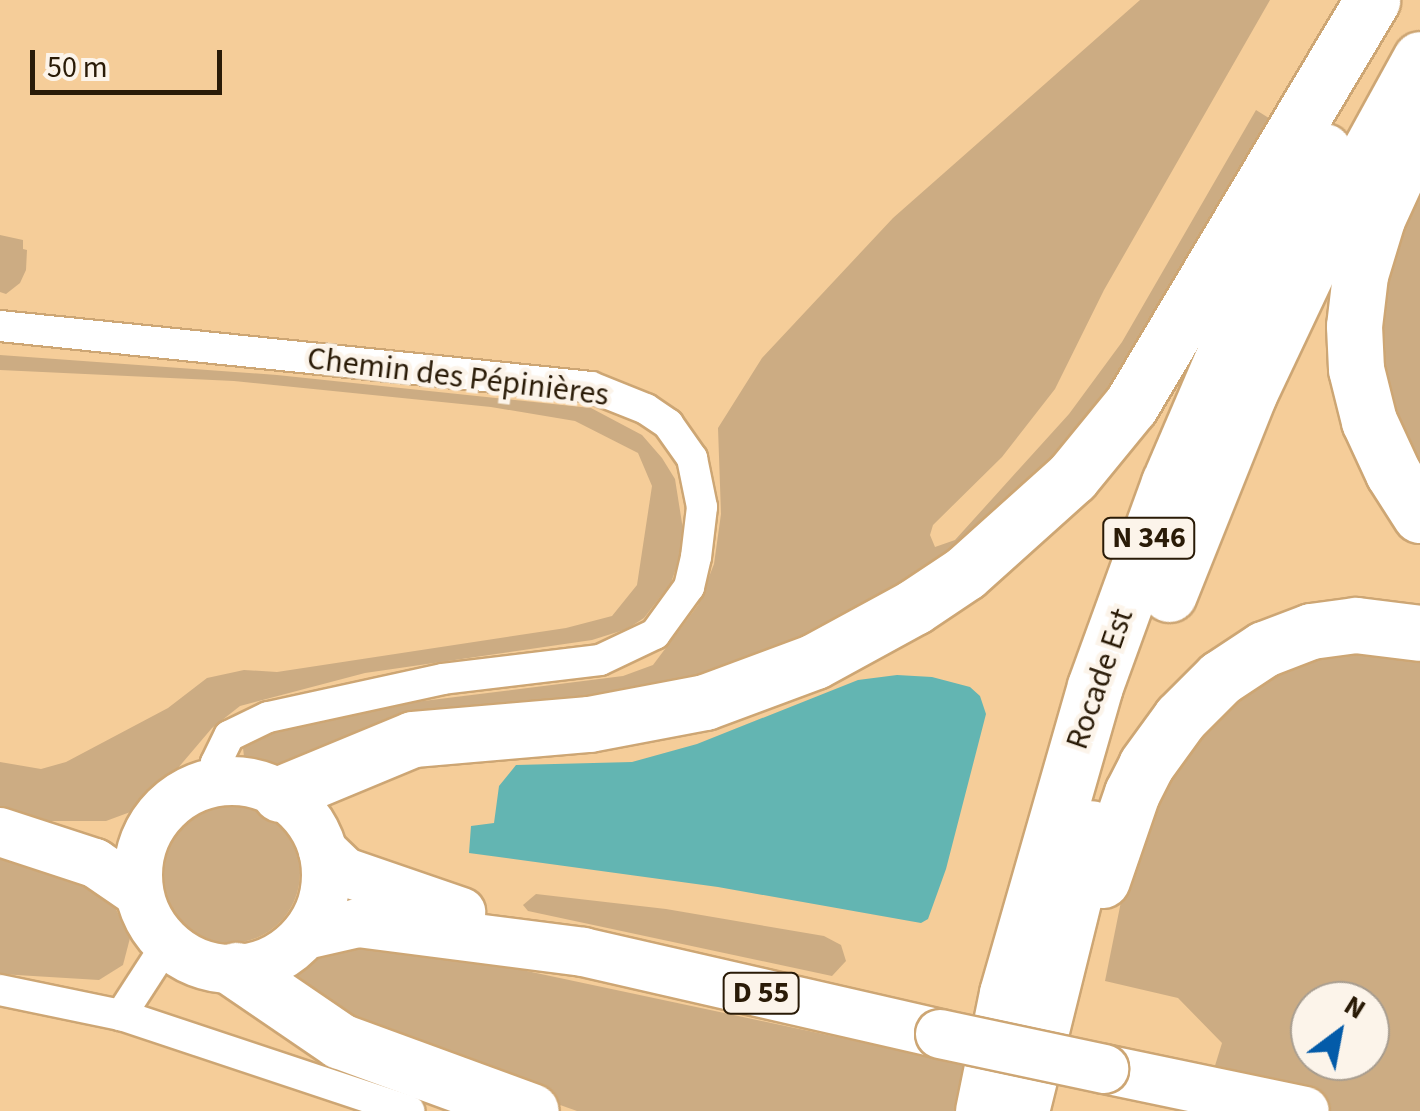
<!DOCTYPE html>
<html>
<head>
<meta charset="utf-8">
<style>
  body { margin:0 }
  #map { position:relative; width:1420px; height:1111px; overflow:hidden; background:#f5cd99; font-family:"Source Sans 3",sans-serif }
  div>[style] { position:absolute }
  .green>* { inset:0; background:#ccac83 }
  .round { border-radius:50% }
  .water>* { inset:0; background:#63b5b2 }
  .roads { filter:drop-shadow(2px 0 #cda674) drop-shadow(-2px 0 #cda674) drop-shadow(0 2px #cda674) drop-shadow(0 -2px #cda674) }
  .street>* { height:30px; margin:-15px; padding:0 15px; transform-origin:15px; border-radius:15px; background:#fff }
  .primary>* { height:48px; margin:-24px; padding:0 24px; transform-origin:24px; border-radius:24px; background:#fff }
  .primary>.ring { margin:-24px; padding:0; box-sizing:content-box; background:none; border:48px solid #fff; border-radius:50% }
  .highway>* { height:55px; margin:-27.5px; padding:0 27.5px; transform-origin:27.5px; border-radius:27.5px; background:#fff }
  .bridges { filter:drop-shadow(2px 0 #cda674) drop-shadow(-2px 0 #cda674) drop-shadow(0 2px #cda674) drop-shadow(0 -2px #cda674) }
  .primary-bridge>* { height:48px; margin:-24px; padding:0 24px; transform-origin:24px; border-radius:24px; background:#fff }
  span { translate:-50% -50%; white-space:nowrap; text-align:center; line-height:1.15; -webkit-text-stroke:9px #fcf4ea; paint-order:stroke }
  .shield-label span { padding:2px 8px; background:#fcf4ea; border:2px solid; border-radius:8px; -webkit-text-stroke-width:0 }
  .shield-label { font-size:30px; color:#2a1b07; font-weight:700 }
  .street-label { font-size:32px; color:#2a1b07 }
  .north { position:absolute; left:1290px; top:981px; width:100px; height:100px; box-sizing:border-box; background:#fcf4ea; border:2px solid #a89d8f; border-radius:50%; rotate:32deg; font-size:28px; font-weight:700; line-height:40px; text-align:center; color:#2a1b07 }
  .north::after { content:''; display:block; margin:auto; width:35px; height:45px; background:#035ba9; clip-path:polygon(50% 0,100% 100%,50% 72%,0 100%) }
  .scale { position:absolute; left:30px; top:50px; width:192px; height:45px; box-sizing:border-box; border:5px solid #2a1b07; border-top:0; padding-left:12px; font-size:30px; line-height:35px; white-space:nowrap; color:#2a1b07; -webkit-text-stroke:8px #fcf4ea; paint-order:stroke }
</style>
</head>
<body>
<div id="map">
  <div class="green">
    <div style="clip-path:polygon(1140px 0,1270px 0,1104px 290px,1055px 389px,1002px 457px,933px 525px,930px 535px,935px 547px,955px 540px,1069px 414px,1122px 342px,1256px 110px,1277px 123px,1096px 418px,915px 586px,730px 674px,267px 771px,245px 765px,243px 748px,256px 736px,407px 703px,623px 676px,653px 665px,698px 605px,714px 564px,721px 514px,718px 428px,762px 358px,893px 218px)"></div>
    <div style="clip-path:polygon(1420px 188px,1420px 466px,1399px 430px,1378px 367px,1381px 315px,1401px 226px)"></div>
    <div style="clip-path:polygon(0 235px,23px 240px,23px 249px,27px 250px,26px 270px,20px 283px,6px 294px,0 292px)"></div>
    <div style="clip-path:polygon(0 355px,277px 375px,591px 408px,642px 435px,662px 458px,675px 479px,685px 542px,671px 583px,644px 618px,627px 629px,592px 640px,365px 673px,240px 706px,212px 728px,161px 788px,133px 811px,106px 821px,43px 821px,0 810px,0 762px,41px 769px,66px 762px,168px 708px,207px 678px,244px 670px,277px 672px,566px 628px,612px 616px,637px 585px,652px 486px,638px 453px,575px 421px,491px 407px,234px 381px,0 370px)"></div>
    <div style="clip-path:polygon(evenodd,1357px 648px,1420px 659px,1420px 1111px,1201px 1111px,1222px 1043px,1178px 998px,1105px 981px,1133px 842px,1190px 727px,1263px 678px,1357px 648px,1310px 1001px,1370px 1001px,1370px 1061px,1310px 1061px,1310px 1001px)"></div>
    <div class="round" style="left:160px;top:803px;width:140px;height:140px"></div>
    <div style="clip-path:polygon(0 858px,79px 878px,113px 903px,130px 938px,123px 965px,99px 980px,0 974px)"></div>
    <div style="clip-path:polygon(536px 894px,666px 909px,824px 936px,841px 945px,846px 961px,832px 976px,528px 911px,523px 905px)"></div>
    <div style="clip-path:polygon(343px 944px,480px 961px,964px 1064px,955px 1111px,577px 1111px,378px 1040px,296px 980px,300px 967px,320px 952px)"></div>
  </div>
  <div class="water">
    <div style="clip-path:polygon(897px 675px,932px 677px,970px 687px,980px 696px,986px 714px,946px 869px,928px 919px,921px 923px,718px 887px,469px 853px,471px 826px,494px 823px,499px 786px,516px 765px,632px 762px,697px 744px,858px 680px)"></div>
  </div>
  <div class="roads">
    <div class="street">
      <div style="left:0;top:326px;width:594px;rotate:5.89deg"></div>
      <div style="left:591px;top:387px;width:59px;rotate:21.8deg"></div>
      <div style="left:646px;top:409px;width:27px;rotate:34deg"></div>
      <div style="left:668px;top:424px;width:42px;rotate:54.8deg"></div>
      <div style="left:692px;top:458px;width:50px;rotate:78.5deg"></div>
      <div style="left:702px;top:507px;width:50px;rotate:96.8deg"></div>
      <div style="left:696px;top:557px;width:31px;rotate:103deg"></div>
      <div style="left:689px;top:587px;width:58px;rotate:125.9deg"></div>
      <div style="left:655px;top:634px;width:61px;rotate:154.7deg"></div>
      <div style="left:600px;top:660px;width:158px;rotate:173.1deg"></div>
      <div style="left:443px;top:679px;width:179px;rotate:167.7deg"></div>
      <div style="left:268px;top:717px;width:43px;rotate:154deg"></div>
      <div style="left:229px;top:736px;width:30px;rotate:116deg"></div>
      <div style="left:216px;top:763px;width:19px;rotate:84deg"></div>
      <div style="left:167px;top:944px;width:85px;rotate:122.9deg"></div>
      <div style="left:121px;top:1015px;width:304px;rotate:18.4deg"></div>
      <div style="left:0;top:990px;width:124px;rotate:11.7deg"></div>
    </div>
    <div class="primary">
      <div class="ring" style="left:138px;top:781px;width:140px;height:140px"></div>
      <div style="left:0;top:832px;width:100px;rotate:18.1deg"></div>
      <div style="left:95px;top:863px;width:53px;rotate:34.3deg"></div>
      <div style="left:323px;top:851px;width:30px;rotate:44deg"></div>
      <div style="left:345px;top:872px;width:123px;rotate:19deg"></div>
      <div style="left:305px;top:935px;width:54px;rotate:-12.8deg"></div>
      <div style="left:358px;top:923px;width:227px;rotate:7.3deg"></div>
      <div style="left:583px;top:952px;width:366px;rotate:12.9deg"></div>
      <div style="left:1104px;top:1069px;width:205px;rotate:11.8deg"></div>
    </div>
    <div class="highway">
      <div style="left:1414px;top:138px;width:89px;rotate:114.6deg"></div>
      <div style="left:1377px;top:219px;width:59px;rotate:106.9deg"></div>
      <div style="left:1360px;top:275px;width:51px;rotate:96.7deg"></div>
      <div style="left:1354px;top:326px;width:43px;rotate:87.3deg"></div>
      <div style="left:1356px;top:369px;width:54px;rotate:76deg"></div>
      <div style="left:1369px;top:421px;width:57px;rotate:65.2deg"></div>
      <div style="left:1393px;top:473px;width:50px;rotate:57.3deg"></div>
      <div style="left:1169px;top:594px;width:215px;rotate:-68.2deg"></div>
      <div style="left:1249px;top:394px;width:189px;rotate:-64.7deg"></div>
      <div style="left:1330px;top:223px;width:187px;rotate:-61.2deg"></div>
      <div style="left:280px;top:794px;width:144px;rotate:-22.5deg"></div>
      <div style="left:413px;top:739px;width:177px;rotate:-4.9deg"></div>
      <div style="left:589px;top:724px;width:118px;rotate:-10.7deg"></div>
      <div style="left:705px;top:702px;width:117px;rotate:-20.4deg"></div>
      <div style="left:815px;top:661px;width:113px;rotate:-28.6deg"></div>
      <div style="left:914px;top:607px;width:61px;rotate:-33.7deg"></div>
      <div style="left:965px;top:573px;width:144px;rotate:-41.9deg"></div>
      <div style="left:1072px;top:477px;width:93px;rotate:-50.7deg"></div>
      <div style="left:1131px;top:405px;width:471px;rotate:-59.2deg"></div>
      <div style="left:1102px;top:880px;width:92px;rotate:-71deg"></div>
      <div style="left:1132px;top:793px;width:31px;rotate:-63deg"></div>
      <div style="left:1146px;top:765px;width:58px;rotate:-54.1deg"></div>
      <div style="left:1180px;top:718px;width:57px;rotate:-45deg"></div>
      <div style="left:1220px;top:678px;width:53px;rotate:-33.4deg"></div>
      <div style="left:1264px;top:649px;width:50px;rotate:-21deg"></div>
      <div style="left:1311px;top:631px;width:45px;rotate:-7.6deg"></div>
      <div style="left:1356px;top:625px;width:64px;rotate:7.1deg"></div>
      <div style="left:236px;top:970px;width:126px;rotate:34.3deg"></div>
      <div style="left:340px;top:1041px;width:203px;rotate:20.1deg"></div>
      <div style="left:1023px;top:1103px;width:283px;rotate:-76.1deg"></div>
      <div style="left:983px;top:1111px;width:120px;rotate:-78.5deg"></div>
      <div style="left:1007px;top:993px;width:319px;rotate:-74deg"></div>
      <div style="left:1095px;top:686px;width:216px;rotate:-70deg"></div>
      <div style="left:1169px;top:483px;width:181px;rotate:-66.8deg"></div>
      <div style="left:1240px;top:317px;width:186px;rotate:-63.2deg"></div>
    </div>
  </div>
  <div class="bridges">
    <div class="primary-bridge">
      <div style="left:940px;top:1034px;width:168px;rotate:12deg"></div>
    </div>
  </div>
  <div class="shield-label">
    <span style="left:1149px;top:538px">N 346</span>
    <span style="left:761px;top:993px">D 55</span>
  </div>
  <div class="street-label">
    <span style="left:458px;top:377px;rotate:7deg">Chemin des Pépinières</span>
    <span style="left:1100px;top:679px;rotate:-71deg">Rocade Est</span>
  </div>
  <div class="north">N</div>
  <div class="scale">50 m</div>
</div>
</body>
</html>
